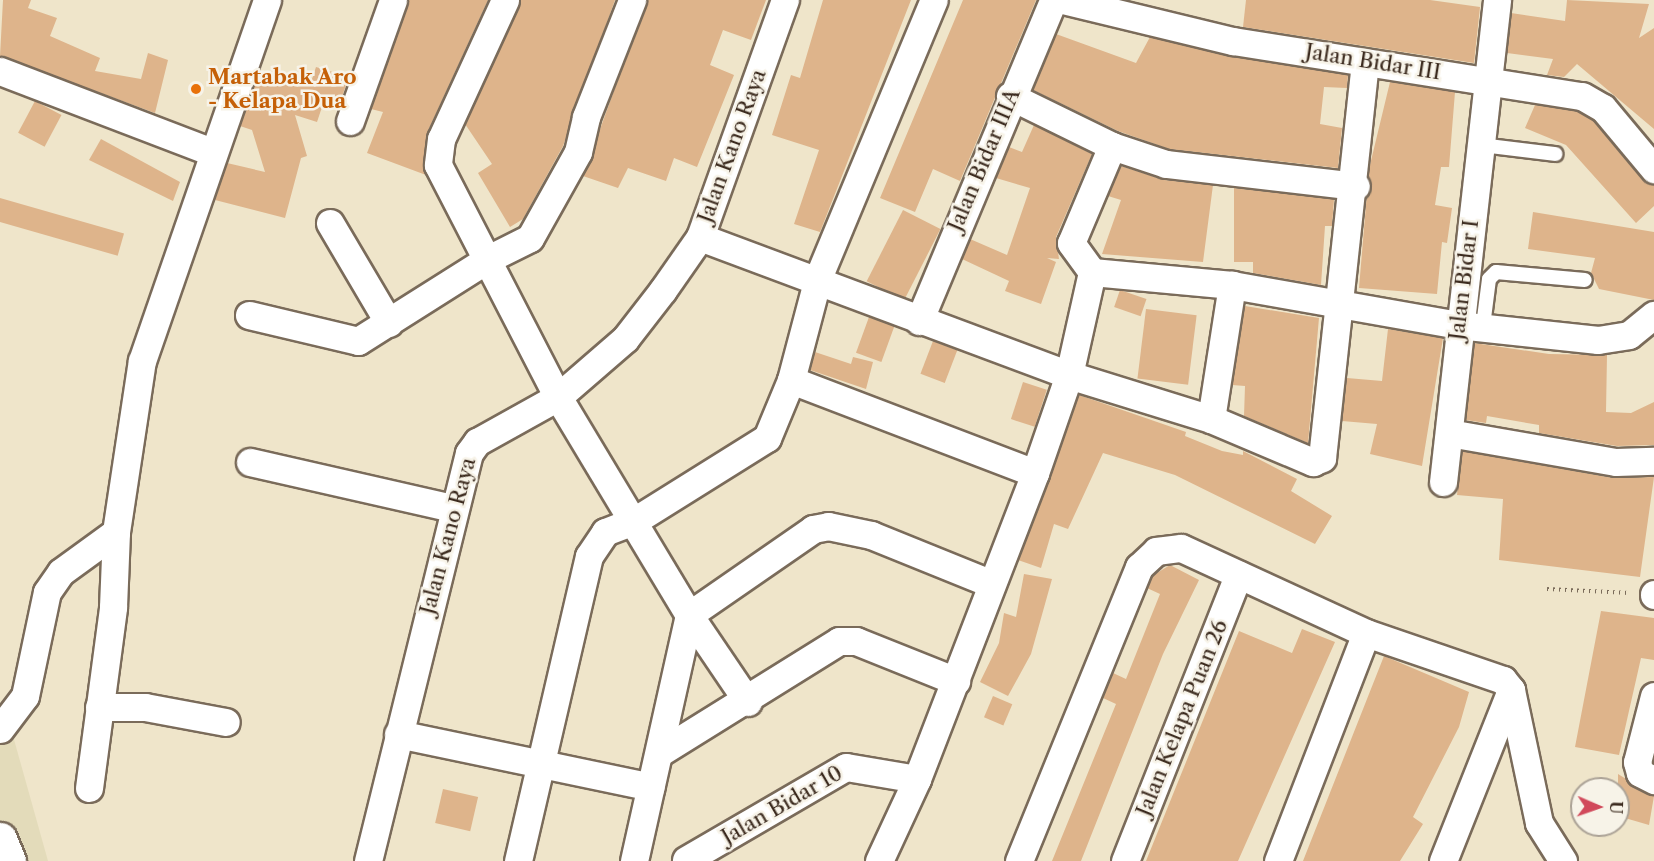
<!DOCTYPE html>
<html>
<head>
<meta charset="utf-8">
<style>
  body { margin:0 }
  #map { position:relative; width:1654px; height:861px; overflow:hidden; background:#efe5ca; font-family:"Libre Caslon Text",serif }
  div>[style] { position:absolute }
  .built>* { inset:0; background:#e3dbba }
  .building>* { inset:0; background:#deb48b; transform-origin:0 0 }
  .path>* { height:4px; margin-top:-2px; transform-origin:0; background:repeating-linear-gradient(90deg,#7a6b5a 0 1.5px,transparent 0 6px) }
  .roads { filter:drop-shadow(2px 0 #7a6b5a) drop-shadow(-2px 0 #7a6b5a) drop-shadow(0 2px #7a6b5a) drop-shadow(0 -2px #7a6b5a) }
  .lane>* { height:14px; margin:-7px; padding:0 7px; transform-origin:7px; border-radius:7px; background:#fff }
  .street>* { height:27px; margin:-13.5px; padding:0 13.5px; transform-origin:13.5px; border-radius:13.5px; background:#fff }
  .secondary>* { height:33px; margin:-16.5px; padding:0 16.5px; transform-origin:16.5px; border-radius:16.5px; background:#fff }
  .dots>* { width:16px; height:16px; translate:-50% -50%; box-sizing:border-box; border:3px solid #f7f3e8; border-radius:50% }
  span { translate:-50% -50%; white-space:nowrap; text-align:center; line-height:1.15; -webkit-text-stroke:5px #f7f3e8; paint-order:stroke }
  .street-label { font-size:21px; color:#3b2a1e }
  .food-label { font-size:21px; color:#c56008; font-weight:700 }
  .left { translate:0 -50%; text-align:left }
  .north { position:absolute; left:1570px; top:777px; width:60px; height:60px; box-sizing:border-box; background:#f7f3e8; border:2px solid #aca397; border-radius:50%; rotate:92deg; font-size:16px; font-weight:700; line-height:24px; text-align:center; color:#3b2a1e }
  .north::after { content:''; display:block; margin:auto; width:21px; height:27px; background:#d1495b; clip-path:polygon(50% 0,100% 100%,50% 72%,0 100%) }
</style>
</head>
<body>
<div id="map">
  <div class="built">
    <div style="clip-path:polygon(0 718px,13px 736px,48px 861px,0 861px)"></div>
  </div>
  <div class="building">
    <div style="clip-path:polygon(3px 0,31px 0,28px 8px,57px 18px,50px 36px,100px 58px,95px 71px,141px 79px,148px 53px,168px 60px,155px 113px,0 56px)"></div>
    <div style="clip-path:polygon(408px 0,488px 0,427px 133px,426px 175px,367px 153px,383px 112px,371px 109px)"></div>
    <div style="clip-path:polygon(521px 0,615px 0,563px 146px,523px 219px,510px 227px,478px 173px,492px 164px,465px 124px)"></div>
    <div style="clip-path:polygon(647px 0,766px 0,751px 40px,723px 30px,710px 65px,734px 75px,697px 167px,674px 158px,666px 181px,628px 168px,618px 188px,583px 176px)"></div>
    <div style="clip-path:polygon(823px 0,911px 0,820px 232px,794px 224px,819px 150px,772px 135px,791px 75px,800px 78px)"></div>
    <div style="clip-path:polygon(963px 0,1036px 0,960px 181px,933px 169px,915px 212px,880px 198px)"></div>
    <div style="clip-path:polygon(1246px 0,1430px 0,1480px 7px,1474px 63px,1243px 27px)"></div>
    <div style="clip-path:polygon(1567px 0,1649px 4px,1639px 38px,1654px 28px,1654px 129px,1577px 64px,1564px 77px,1547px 75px,1553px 59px,1507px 53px,1511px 13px,1565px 21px)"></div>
    <div style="clip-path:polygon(1056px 34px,1136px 63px,1150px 37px,1348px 75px,1347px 88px,1324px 87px,1320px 124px,1342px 128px,1338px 168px,1169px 149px,1118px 131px,1033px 90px)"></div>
    <div style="clip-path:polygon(316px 67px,349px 77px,341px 99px,326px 95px,317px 122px,295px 115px,307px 156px,301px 158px,285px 218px,215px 200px,227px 163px,265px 172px,252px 130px,240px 126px,259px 71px,310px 85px)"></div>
    <div style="clip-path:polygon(1390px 82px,1455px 92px,1449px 167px,1441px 167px,1435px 205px,1452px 208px,1447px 243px,1442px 242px,1437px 294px,1359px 288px,1369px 169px)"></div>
    <div style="left:35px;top:101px;width:30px;height:36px;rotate:28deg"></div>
    <div style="clip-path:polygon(1535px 105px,1577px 111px,1593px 120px,1642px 179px,1654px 184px,1654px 206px,1636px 223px,1566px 145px,1525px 128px)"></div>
    <div style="clip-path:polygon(1034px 125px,1092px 154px,1056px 237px,1059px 259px,1047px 258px,1056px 262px,1041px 304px,1005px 291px,1009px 281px,962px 259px,970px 239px,1007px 255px,1030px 188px,996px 178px,1009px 147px,1022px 152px)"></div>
    <div style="clip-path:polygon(101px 139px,180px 182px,173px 201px,89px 160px)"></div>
    <div style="clip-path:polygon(1121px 166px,1164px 180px,1213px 185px,1203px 262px,1102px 254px,1121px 200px,1108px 196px)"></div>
    <div style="clip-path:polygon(1234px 188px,1334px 199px,1332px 226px,1325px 226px,1321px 285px,1253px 273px,1253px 262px,1234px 262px)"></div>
    <div style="left:0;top:198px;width:129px;height:23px;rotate:16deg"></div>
    <div style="left:903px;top:210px;width:42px;height:80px;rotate:27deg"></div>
    <div style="clip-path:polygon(1533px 212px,1654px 232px,1654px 300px,1599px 289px,1591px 273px,1595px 258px,1528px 249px)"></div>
    <div style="left:1120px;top:290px;width:28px;height:18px;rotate:19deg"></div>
    <div style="clip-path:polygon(1245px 306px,1319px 318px,1308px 443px,1244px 416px,1245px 386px,1232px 385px)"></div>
    <div style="left:1146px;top:309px;width:51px;height:70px;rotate:7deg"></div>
    <div style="left:869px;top:317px;width:27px;height:38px;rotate:20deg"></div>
    <div style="clip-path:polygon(1388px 329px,1443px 338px,1422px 466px,1370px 454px,1377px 424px,1342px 421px,1347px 378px,1382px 381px)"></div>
    <div style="left:933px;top:341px;width:26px;height:35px;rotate:21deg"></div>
    <div style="clip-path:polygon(1474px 343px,1549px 354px,1607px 355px,1606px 412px,1631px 413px,1654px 402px,1654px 445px,1617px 446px,1539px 433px,1539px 425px,1487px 416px,1486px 423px,1466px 420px)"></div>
    <div style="clip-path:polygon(815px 352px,851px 364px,853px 357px,873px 362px,866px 389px,810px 370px)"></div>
    <div style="left:1023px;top:382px;width:25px;height:39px;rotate:18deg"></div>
    <div style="clip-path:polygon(1079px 395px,1186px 432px,1185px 436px,1222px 451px,1243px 455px,1243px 451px,1297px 479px,1291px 491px,1332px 516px,1315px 544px,1175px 475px,1103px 453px,1068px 529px,1054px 524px,1041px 568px,1018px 560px)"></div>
    <div style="clip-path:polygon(1462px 451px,1613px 478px,1654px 477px,1640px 577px,1499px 560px,1503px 499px,1457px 495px)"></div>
    <div style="clip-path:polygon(1170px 565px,1199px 580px,1163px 654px,1081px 861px,1052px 861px,1116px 704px,1103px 698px,1113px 673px,1126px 679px,1160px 594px,1147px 588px,1152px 576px)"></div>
    <div style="clip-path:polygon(1024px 574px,1052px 579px,1031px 654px,1008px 696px,980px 682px,999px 643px,1004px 613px,1016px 617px)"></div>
    <div style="clip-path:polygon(1601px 611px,1654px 618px,1654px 660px,1641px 658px,1619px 755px,1575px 747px)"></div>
    <div style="clip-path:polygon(1302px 629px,1335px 642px,1238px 861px,1146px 861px,1239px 631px,1292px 653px)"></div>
    <div style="clip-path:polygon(1384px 656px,1469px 692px,1459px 727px,1413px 817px,1423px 824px,1400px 861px,1303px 861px)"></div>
    <div style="left:993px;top:696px;width:21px;height:23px;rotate:23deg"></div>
    <div style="clip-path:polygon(1618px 774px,1654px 796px,1649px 825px,1618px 816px)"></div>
    <div style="left:443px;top:789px;width:36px;height:35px;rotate:13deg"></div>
  </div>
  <div class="path">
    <div style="left:1547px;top:589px;width:82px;rotate:2.8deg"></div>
  </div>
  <div class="roads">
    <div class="lane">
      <div style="left:1481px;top:145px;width:75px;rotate:6.9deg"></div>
      <div style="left:1483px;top:326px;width:47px;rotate:-82.7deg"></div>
      <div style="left:1489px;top:279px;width:10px;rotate:-45deg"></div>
      <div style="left:1496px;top:272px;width:89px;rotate:5.1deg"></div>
    </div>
    <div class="street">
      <div style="left:505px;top:0;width:153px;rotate:114.7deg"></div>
      <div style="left:441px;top:139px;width:26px;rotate:97deg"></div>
      <div style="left:438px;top:165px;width:261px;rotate:62.7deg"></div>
      <div style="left:558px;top:397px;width:254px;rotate:59deg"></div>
      <div style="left:689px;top:615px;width:105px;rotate:55.9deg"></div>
      <div style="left:1063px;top:0;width:175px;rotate:13.6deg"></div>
      <div style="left:1233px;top:41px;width:353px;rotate:9deg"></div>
      <div style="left:1582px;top:96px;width:24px;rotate:30deg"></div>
      <div style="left:1603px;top:108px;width:80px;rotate:50.1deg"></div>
      <div style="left:0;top:71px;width:227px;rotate:20.9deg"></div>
      <div style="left:1010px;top:96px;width:114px;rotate:26.1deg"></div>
      <div style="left:1112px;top:146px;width:57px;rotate:18.4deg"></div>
      <div style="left:1166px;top:164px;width:191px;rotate:6.6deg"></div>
      <div style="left:350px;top:121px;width:128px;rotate:-70.4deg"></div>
      <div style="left:1112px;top:146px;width:105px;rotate:112.9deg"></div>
      <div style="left:1071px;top:243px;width:36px;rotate:54deg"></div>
      <div style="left:1092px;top:272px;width:141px;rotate:5.3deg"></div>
      <div style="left:1232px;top:285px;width:230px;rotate:10deg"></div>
      <div style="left:1458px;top:325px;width:141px;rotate:6.1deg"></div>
      <div style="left:1598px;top:340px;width:31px;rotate:-9deg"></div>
      <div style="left:1629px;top:335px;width:32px;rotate:-39deg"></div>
      <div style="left:330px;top:223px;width:116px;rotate:59.5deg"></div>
      <div style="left:700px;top:237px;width:394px;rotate:20.5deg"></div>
      <div style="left:1069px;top:375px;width:149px;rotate:17.2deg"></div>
      <div style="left:1211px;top:419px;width:111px;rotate:22.9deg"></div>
      <div style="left:1313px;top:462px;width:10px;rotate:-24deg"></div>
      <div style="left:1322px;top:458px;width:395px;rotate:-83.8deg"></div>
      <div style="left:249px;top:315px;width:112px;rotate:13.4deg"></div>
      <div style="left:358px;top:341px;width:151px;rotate:-32.3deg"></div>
      <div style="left:486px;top:260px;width:49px;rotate:-26.6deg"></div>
      <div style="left:530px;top:238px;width:98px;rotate:-60.8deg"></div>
      <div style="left:578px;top:152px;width:36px;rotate:-77deg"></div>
      <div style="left:586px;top:117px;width:126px;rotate:-68.5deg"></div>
      <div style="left:919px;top:321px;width:348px;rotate:-67.3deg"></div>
      <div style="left:791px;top:380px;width:261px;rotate:20.9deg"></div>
      <div style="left:1211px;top:419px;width:136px;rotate:-81.1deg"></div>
      <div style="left:1449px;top:433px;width:169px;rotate:9.9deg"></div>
      <div style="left:1616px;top:462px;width:38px;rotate:-2deg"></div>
      <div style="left:250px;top:462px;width:207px;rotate:12.8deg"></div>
      <div style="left:1443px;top:482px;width:485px;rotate:-83.6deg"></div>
      <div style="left:1654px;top:594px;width:1px;rotate:90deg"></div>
      <div style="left:1654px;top:696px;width:68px;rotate:104.4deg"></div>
      <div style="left:1637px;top:762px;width:11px;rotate:75deg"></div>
      <div style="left:1640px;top:773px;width:16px;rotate:27deg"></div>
      <div style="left:99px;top:707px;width:46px"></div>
      <div style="left:145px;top:707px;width:82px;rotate:10.5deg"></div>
      <div style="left:0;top:729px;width:41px;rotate:-52.9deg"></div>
      <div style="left:25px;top:696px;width:106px;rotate:-78.1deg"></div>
      <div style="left:47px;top:592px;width:24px;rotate:-55deg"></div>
      <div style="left:61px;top:572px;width:68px;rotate:-36deg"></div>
      <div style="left:398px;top:734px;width:258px;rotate:11.8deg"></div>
      <div style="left:659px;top:753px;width:212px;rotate:-31.9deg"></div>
      <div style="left:839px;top:641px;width:17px"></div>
      <div style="left:856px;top:641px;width:108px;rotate:21.8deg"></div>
      <div style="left:89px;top:788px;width:183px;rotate:-82.4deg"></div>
      <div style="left:113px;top:607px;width:75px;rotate:-87.7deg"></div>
      <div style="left:116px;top:532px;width:173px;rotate:-81.4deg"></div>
      <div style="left:142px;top:361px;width:382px;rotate:-70.9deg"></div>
      <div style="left:686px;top:860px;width:185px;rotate:-30.2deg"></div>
      <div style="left:846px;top:767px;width:72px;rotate:9.6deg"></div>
      <div style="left:368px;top:861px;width:420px;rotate:-76.1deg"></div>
      <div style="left:469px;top:453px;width:14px;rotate:-54deg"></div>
      <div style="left:477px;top:442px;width:93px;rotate:-29.1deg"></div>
      <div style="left:558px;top:397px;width:89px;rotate:-40.9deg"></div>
      <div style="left:625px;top:339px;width:62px;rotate:-52.2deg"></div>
      <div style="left:663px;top:290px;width:65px;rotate:-55.1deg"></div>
      <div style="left:700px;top:237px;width:252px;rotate:-70.3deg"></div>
      <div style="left:518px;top:861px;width:313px;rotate:-76.9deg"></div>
      <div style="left:589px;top:556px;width:29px;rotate:-56deg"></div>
      <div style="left:605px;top:532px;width:31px;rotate:-21deg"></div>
      <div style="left:634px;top:521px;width:157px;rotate:-32deg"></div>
      <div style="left:767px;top:438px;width:63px;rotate:-67.5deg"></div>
      <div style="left:791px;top:380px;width:106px;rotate:-75.2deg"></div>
      <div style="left:818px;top:278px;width:301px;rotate:-67.4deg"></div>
      <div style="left:634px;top:861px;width:252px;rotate:-77.4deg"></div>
      <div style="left:689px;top:615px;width:151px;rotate:-34.7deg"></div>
      <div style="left:813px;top:529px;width:15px;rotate:-11deg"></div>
      <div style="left:828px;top:526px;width:44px;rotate:11.8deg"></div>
      <div style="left:871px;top:535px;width:128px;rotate:22deg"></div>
      <div style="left:879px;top:861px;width:90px;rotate:-65.1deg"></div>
      <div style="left:917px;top:779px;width:328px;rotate:-68.9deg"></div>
      <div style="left:1035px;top:473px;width:104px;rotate:-70.9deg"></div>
      <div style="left:1069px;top:375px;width:106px;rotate:-77.4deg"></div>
      <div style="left:1019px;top:861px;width:318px;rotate:-67.8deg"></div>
      <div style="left:1139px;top:567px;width:23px;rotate:-43deg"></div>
      <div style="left:1156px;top:551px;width:25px;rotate:-7deg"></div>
      <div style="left:1181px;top:548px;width:204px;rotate:24.7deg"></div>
      <div style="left:1366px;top:633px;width:145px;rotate:18.9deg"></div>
      <div style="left:1503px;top:680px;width:13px;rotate:51deg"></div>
      <div style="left:1511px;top:690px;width:136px;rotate:78.1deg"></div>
      <div style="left:1539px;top:823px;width:45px;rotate:57.7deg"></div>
      <div style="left:1125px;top:861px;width:308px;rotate:-68.4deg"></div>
      <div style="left:1278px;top:861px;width:244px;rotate:-68.9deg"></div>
      <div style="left:1443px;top:861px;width:184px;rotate:-68.3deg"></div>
    </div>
    <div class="secondary">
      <div style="left:0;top:839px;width:24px;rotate:68deg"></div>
    </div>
  </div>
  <div class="dots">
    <div style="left:196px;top:89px;background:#e8710a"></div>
  </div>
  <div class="street-label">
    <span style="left:1373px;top:62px;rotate:9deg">Jalan Bidar III</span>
    <span style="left:732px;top:146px;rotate:-70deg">Jalan Kano Raya</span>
    <span style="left:984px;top:160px;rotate:-67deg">Jalan Bidar IIIA</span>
    <span style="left:1464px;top:280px;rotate:-83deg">Jalan Bidar I</span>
    <span style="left:448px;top:536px;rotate:-75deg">Jalan Kano Raya</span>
    <span style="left:1182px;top:718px;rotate:-68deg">Jalan Kelapa Puan 26</span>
    <span style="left:782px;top:805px;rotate:-30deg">Jalan Bidar 10</span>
  </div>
  <div class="food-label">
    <span class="left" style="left:208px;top:89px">Martabak Aro<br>- Kelapa Dua</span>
  </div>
  <div class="north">U</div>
</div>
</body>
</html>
